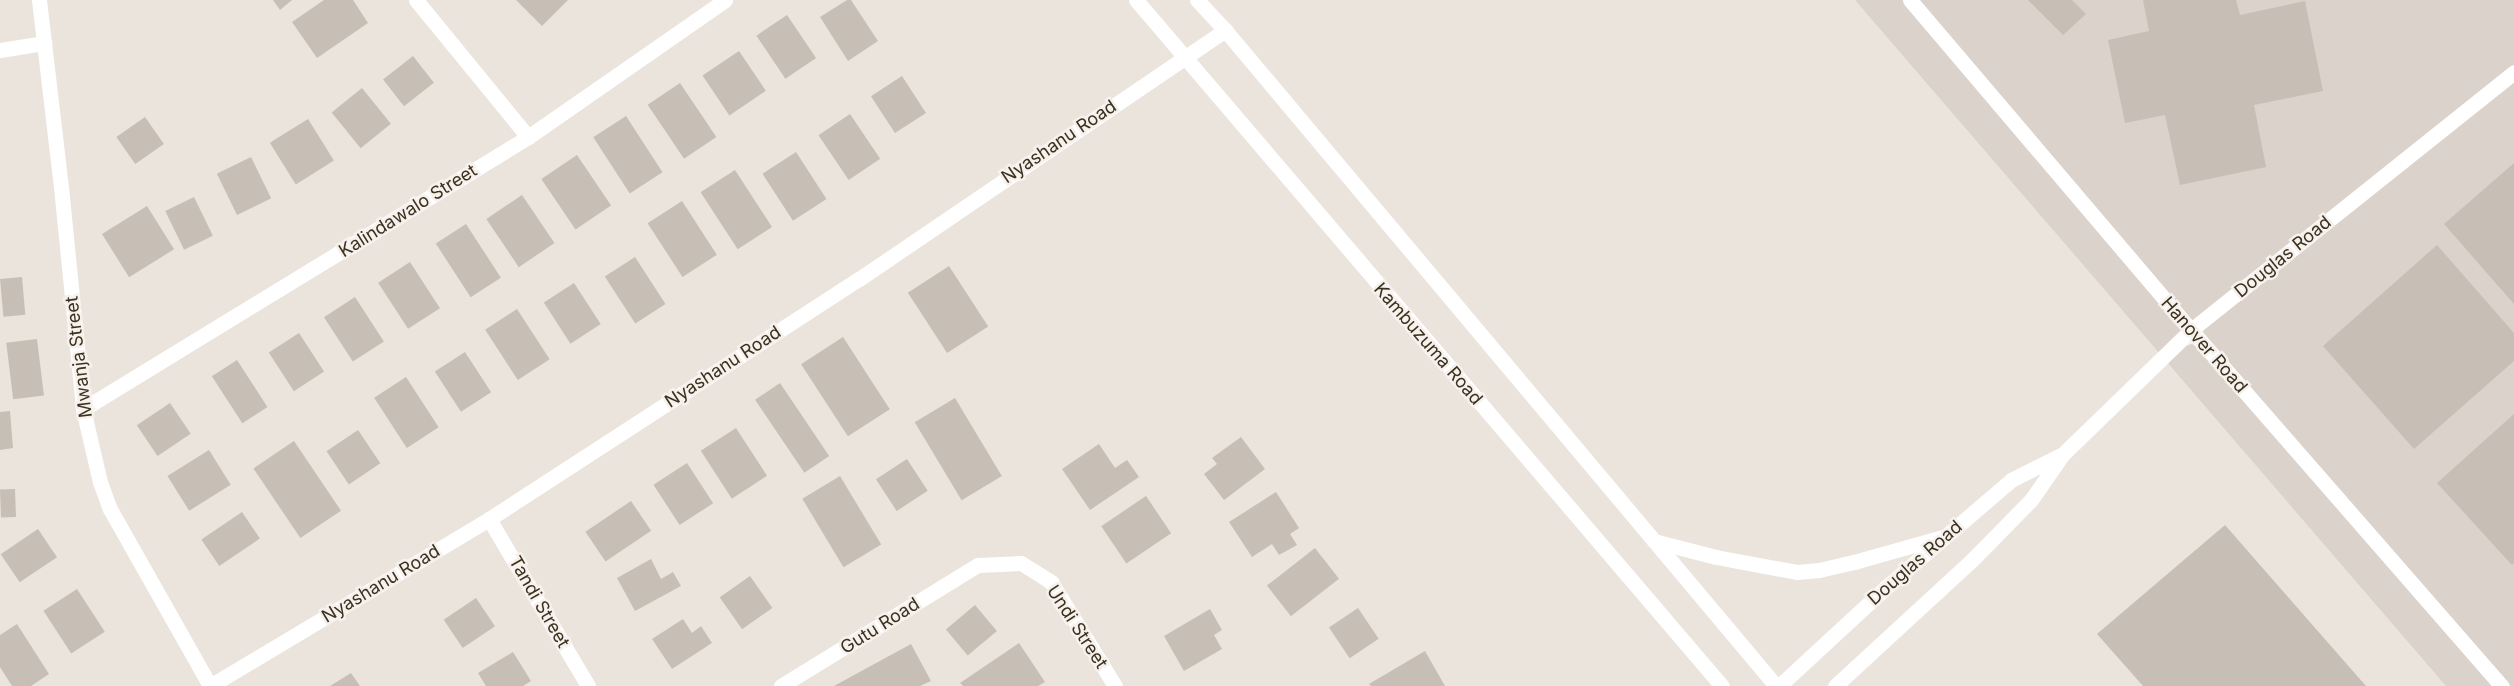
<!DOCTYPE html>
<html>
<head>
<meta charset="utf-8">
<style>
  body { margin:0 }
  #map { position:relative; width:2514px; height:686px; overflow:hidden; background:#eae4dd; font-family:Inter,sans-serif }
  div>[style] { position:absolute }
  .built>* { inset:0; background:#dad2cb }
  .building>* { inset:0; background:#c7bfb5; transform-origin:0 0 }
  .street>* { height:15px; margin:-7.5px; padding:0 7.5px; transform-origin:7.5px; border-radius:7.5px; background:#fff }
  .secondary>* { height:15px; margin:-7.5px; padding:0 7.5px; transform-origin:7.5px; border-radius:7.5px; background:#fff }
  span { translate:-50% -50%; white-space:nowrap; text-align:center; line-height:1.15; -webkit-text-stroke:5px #f6f1ed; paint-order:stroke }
  .street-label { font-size:18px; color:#3a311e }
</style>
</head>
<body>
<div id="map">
  <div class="built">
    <div style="clip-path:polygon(1855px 0,2514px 0,2514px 686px,2446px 686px)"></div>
  </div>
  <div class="building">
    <div style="clip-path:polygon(273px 0,292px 0,280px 10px)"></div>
    <div style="clip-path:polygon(324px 0,353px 0,368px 23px,317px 58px,292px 22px)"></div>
    <div style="clip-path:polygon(516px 0,568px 0,542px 26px)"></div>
    <div style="clip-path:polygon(847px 0,851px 0,878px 41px,848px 61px,820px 17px)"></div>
    <div style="clip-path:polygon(2028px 0,2072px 0,2086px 14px,2063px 35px)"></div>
    <div style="clip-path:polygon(2143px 0,2236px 0,2240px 15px,2305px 1px,2323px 91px,2254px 105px,2266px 167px,2180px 185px,2165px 115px,2125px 123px,2108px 40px,2149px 31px)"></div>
    <div style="left:787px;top:15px;width:52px;height:37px;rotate:56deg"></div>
    <div style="left:739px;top:51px;width:48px;height:44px;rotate:56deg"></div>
    <div style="left:413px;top:56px;width:34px;height:38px;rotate:52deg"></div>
    <div style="left:902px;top:76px;width:44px;height:37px;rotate:57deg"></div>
    <div style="left:680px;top:83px;width:65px;height:39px;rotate:56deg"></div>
    <div style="left:362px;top:88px;width:46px;height:39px;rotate:51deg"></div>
    <div style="left:850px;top:114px;width:54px;height:38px;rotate:56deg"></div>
    <div style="left:626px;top:116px;width:67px;height:39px;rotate:57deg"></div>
    <div style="left:145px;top:117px;width:33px;height:35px;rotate:55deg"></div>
    <div style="left:308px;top:119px;width:49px;height:45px;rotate:58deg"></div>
    <div style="left:796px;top:152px;width:56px;height:40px;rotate:57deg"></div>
    <div style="left:577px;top:155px;width:61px;height:43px;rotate:56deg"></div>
    <div style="left:251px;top:157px;width:46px;height:38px;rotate:64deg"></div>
    <div style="clip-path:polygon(2514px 163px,2514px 304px,2444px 224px)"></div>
    <div style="left:735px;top:170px;width:68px;height:41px;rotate:57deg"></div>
    <div style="left:522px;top:195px;width:58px;height:43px;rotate:56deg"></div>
    <div style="left:194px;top:197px;width:43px;height:32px;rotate:64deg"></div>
    <div style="left:682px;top:201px;width:64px;height:41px;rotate:57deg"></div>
    <div style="left:147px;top:206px;width:51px;height:53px;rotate:58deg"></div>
    <div style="left:466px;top:224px;width:64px;height:36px;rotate:57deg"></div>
    <div style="clip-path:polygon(2437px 245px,2514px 333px,2514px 361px,2414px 449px,2323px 346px)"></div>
    <div style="left:635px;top:257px;width:56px;height:36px;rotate:57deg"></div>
    <div style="left:410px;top:262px;width:55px;height:38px;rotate:57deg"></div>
    <div style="left:949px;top:266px;width:72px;height:49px;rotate:57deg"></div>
    <div style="left:22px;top:277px;width:38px;height:22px;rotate:85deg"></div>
    <div style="left:574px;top:283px;width:49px;height:36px;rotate:57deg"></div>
    <div style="left:355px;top:297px;width:53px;height:37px;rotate:57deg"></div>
    <div style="left:517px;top:309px;width:60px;height:38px;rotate:57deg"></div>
    <div style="left:299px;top:333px;width:46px;height:36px;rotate:57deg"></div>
    <div style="left:843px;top:337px;width:86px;height:50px;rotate:57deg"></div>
    <div style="left:37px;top:339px;width:57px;height:31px;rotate:83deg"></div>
    <div style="left:465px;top:352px;width:48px;height:36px;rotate:57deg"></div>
    <div style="left:237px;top:360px;width:56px;height:30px;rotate:57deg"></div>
    <div style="left:406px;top:377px;width:60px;height:38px;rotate:57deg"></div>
    <div style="left:780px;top:383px;width:88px;height:30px;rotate:56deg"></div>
    <div style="left:955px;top:398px;width:91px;height:47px;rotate:59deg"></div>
    <div style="left:170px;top:403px;width:37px;height:40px;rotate:56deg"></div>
    <div style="clip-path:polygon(10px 411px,13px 448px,0 450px,0 412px)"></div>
    <div style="clip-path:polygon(2514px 414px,2514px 563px,2512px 565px,2437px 483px)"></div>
    <div style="left:736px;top:428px;width:57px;height:42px;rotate:57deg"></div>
    <div style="left:358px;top:430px;width:40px;height:38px;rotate:56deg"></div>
    <div style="clip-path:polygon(1241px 437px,1265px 469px,1224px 500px,1204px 474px,1217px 464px,1212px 458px)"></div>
    <div style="left:294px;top:441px;width:84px;height:49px;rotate:56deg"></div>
    <div style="clip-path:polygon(1099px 444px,1115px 468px,1127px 460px,1139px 477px,1090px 510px,1062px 469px)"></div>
    <div style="left:209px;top:450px;width:41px;height:49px;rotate:58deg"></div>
    <div style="left:907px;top:459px;width:38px;height:37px;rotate:57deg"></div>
    <div style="left:687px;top:463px;width:48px;height:40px;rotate:57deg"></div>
    <div style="left:840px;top:476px;width:80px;height:44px;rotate:59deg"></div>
    <div style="left:15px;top:489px;width:28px;height:15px;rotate:88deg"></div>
    <div style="clip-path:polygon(1276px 492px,1299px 528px,1290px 534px,1297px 545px,1279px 555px,1272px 544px,1252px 557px,1229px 522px)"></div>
    <div style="left:1146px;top:496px;width:45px;height:54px;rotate:56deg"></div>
    <div style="left:631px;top:501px;width:36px;height:55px;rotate:56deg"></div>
    <div style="left:242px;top:512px;width:32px;height:49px;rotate:56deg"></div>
    <div style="clip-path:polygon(2225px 525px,2366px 686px,2143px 686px,2097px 634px)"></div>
    <div style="left:38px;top:529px;width:34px;height:45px;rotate:56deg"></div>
    <div style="left:1315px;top:548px;width:39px;height:61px;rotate:52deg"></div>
    <div style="clip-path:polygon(651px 559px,661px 579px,673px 572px,681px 586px,635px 611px,617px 578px)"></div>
    <div style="left:750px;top:576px;width:39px;height:37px;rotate:55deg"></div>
    <div style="left:77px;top:589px;width:51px;height:40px;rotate:57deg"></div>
    <div style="left:476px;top:598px;width:34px;height:39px;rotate:56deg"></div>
    <div style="left:975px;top:605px;width:34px;height:38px;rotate:50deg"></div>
    <div style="left:1358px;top:608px;width:37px;height:35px;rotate:56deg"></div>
    <div style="clip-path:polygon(1210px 609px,1222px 630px,1214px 635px,1222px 649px,1184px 671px,1164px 636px)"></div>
    <div style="clip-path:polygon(683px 619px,692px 633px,701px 626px,712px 643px,672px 669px,652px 639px)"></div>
    <div style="clip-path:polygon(17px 624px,49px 674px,31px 686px,12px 686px,0 667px,0 635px)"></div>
    <div style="clip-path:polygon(1019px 643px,1045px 682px,1038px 686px,963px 686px,960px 683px)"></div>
    <div style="clip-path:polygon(911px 644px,931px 681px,920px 686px,834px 686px)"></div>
    <div style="clip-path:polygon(1425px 651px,1445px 686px,1371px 686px,1369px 684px)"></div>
    <div style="clip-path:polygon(513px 652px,531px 681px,523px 686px,486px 686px,478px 673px)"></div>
    <div style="clip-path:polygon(351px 673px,360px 686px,330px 686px)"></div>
  </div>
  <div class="street">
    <div style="left:39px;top:0;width:188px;rotate:83.3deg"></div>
    <div style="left:61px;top:187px;width:223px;rotate:84.3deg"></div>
    <div style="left:83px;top:409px;width:75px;rotate:76.9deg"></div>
    <div style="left:100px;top:482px;width:29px;rotate:70deg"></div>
    <div style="left:110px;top:509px;width:203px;rotate:60.5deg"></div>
    <div style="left:416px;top:0;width:177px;rotate:50.7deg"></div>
    <div style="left:1910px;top:0;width:433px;rotate:49.6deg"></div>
    <div style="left:2191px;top:330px;width:473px;rotate:48.9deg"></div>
    <div style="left:0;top:50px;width:45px;rotate:-9deg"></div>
    <div style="left:83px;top:409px;width:522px;rotate:-31.43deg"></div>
    <div style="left:528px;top:137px;width:240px;rotate:-34.8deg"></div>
    <div style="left:489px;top:519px;width:194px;rotate:59.3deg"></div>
    <div style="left:210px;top:686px;width:325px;rotate:-30.9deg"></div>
    <div style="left:489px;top:519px;width:441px;rotate:-33deg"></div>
    <div style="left:859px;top:279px;width:443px;rotate:-34.2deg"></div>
    <div style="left:781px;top:686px;width:231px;rotate:-31.6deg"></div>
    <div style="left:978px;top:565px;width:43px;rotate:-2.7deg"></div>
    <div style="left:1021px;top:563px;width:36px;rotate:32deg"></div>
    <div style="left:1051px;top:582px;width:122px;rotate:58.4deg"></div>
    <div style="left:1779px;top:686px;width:143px;rotate:-42.7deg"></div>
    <div style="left:1884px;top:589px;width:167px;rotate:-40.6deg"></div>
    <div style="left:2011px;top:480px;width:56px;rotate:-26.6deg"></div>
    <div style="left:1835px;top:686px;width:186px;rotate:-42.6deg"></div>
    <div style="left:1972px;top:560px;width:84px;rotate:-45.5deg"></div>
    <div style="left:2031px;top:500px;width:56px;rotate:-55.2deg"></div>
    <div style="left:2063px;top:454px;width:178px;rotate:-44.1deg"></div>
    <div style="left:2191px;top:330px;width:413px;rotate:-38.6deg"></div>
  </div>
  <div class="secondary">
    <div style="left:1136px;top:0;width:902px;rotate:49.5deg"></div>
    <div style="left:1197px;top:0;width:41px;rotate:47deg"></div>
    <div style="left:1225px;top:30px;width:857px;rotate:49.97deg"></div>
    <div style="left:1654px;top:541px;width:64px;rotate:14.5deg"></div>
    <div style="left:1716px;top:557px;width:82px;rotate:10.5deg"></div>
    <div style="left:1797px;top:572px;width:22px;rotate:-5deg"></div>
    <div style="left:1819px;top:570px;width:36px;rotate:-13deg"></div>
    <div style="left:1854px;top:562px;width:96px;rotate:-15.8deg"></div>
  </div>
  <div class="street-label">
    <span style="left:1059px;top:142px;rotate:-34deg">Nyashanu Road</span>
    <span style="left:408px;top:211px;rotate:-32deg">Kalindawalo Street</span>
    <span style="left:2283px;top:257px;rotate:-39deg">Douglas Road</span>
    <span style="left:1428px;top:344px;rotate:49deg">Kambuzuma Road</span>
    <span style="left:2204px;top:345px;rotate:49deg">Hanover Road</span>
    <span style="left:79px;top:357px;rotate:-97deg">Mwanja Street</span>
    <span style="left:723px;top:367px;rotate:-33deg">Nyashanu Road</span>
    <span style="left:1915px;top:563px;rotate:-41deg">Douglas Road</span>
    <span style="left:381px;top:584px;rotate:-31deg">Nyashanu Road</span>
    <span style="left:539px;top:602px;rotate:60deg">Tandi Street</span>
    <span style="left:880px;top:626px;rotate:-32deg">Gutu Road</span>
    <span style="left:1077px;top:627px;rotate:57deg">Undi Street</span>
  </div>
</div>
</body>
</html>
